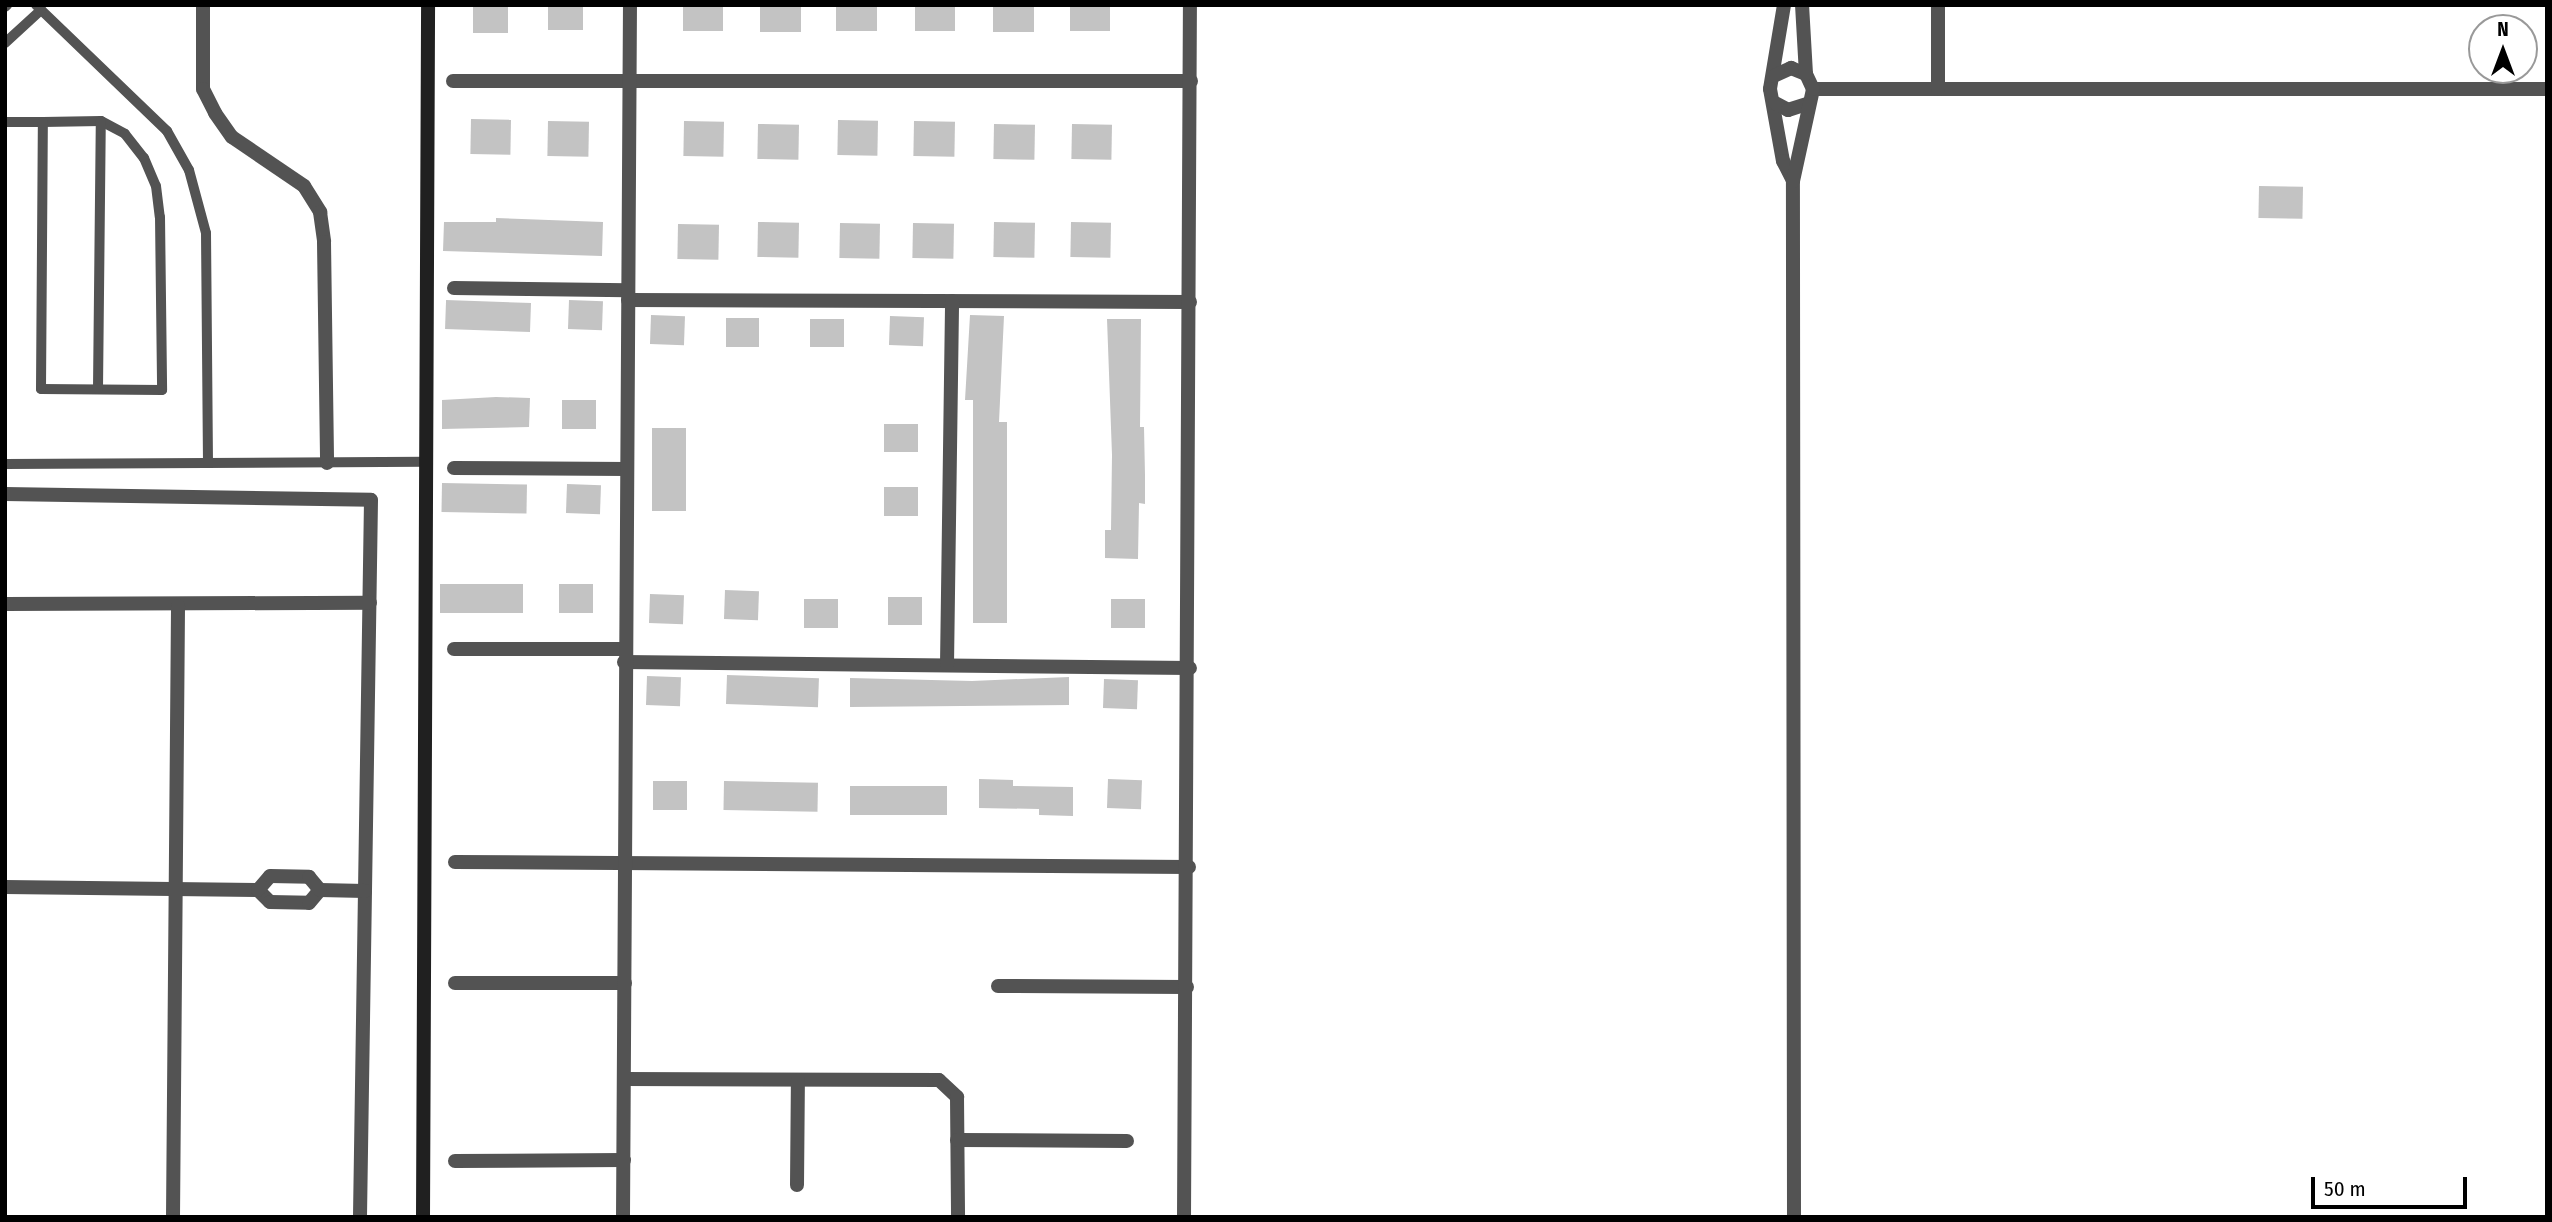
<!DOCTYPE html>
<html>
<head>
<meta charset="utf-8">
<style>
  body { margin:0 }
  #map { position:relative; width:2552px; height:1222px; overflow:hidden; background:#fff; font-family:"Fira Sans Condensed",sans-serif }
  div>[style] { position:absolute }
  .building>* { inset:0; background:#c3c3c3; transform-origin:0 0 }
  .lane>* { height:10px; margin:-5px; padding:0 5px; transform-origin:5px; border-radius:5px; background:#535353 }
  .street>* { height:14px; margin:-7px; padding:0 7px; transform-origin:7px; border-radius:7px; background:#535353 }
  .secondary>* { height:14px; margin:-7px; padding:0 7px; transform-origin:7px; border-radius:7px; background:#202020 }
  span { translate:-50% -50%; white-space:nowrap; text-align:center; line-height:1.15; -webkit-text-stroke:5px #fff; paint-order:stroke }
  .frame { position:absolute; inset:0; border:7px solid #000; pointer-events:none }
  .north { position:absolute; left:2468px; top:14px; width:70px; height:70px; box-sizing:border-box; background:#fff; border:2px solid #999; border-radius:50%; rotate:0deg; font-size:19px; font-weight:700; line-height:28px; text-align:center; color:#000 }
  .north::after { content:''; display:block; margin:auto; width:24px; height:32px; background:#000; clip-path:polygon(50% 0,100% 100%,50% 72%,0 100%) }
  .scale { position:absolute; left:2311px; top:1177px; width:156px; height:32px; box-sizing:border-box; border:4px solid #000; border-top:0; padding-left:9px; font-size:21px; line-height:24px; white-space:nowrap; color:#000; -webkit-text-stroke:5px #fff; paint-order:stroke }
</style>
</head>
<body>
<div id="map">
  <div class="building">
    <div style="left:473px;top:5px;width:35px;height:28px"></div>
    <div style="left:548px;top:5px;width:35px;height:25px"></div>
    <div style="left:683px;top:5px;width:40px;height:26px"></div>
    <div style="left:760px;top:5px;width:41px;height:27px"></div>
    <div style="left:836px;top:5px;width:41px;height:26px"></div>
    <div style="left:915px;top:5px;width:40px;height:26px"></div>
    <div style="left:993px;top:5px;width:41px;height:27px"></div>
    <div style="left:1070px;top:5px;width:40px;height:26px"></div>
    <div style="left:471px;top:119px;width:40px;height:35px;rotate:1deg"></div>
    <div style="left:838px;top:120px;width:40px;height:35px;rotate:1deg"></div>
    <div style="left:548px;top:121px;width:41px;height:35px;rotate:1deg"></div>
    <div style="left:684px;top:121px;width:40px;height:35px;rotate:1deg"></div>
    <div style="left:914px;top:121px;width:41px;height:35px;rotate:1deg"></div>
    <div style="left:758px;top:124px;width:41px;height:35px;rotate:1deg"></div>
    <div style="left:994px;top:124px;width:41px;height:35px;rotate:1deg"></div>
    <div style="left:1072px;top:124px;width:40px;height:35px;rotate:1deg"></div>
    <div style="left:2259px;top:186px;width:44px;height:32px;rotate:1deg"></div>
    <div style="clip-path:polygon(496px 218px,603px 222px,602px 256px,443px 251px,444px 222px,496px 222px)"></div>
    <div style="left:758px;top:222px;width:41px;height:35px;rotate:1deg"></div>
    <div style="left:994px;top:222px;width:41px;height:35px;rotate:1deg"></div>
    <div style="left:1071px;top:222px;width:40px;height:35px;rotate:1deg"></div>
    <div style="left:840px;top:223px;width:40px;height:35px;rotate:1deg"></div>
    <div style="left:913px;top:223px;width:41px;height:35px;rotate:1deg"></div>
    <div style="left:678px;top:224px;width:41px;height:35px;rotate:1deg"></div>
    <div style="left:569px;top:300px;width:34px;height:29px;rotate:2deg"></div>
    <div style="left:531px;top:303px;width:29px;height:85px;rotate:92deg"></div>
    <div style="left:651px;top:315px;width:34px;height:29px;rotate:2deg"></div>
    <div style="clip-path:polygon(970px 315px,1004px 316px,999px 422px,1007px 422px,1007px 623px,973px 623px,973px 400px,965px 400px)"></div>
    <div style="left:890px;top:316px;width:34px;height:29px;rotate:2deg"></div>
    <div style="left:726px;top:318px;width:33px;height:29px"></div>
    <div style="left:810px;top:319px;width:34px;height:28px"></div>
    <div style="clip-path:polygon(1107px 319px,1141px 319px,1140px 427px,1144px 427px,1145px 475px,1145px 504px,1139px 503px,1138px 559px,1105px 558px,1105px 530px,1111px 530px,1112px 455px)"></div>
    <div style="clip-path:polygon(496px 397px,530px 398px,529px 427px,442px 429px,442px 400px)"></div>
    <div style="left:562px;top:400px;width:34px;height:29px"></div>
    <div style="left:884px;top:424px;width:34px;height:28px"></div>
    <div style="left:652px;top:428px;width:34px;height:83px"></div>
    <div style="left:442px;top:483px;width:85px;height:29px;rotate:1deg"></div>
    <div style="left:567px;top:484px;width:34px;height:29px;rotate:2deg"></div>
    <div style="left:884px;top:487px;width:34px;height:29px"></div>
    <div style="left:440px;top:584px;width:83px;height:29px"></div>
    <div style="left:559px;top:584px;width:34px;height:29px"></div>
    <div style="left:725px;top:590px;width:34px;height:29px;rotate:2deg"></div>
    <div style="left:650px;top:594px;width:34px;height:29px;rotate:2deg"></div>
    <div style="left:888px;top:597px;width:34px;height:28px"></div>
    <div style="left:804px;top:599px;width:34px;height:29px"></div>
    <div style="left:1111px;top:599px;width:34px;height:29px"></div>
    <div style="left:727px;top:675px;width:92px;height:29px;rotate:2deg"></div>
    <div style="left:647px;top:676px;width:34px;height:29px;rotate:2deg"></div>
    <div style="clip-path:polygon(1069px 677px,1069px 705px,850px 707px,850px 678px,972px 681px)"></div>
    <div style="left:1104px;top:679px;width:34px;height:29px;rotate:2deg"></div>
    <div style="clip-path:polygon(979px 779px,1013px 780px,1013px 786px,1073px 787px,1073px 816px,1039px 815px,1039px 809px,979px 808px)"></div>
    <div style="left:1108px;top:779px;width:34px;height:29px;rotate:2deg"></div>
    <div style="left:653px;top:781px;width:34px;height:29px"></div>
    <div style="left:724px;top:781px;width:94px;height:29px;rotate:1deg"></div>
    <div style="left:850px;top:786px;width:97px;height:29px"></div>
  </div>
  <div class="lane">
    <div style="left:36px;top:5px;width:182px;rotate:43.9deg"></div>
    <div style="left:167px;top:131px;width:45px;rotate:60.6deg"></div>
    <div style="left:189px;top:170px;width:65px;rotate:74.9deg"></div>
    <div style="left:206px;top:233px;width:228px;rotate:89.5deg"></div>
    <div style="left:5px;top:7px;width:3px;rotate:-45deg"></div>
    <div style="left:5px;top:43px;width:49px;rotate:-42.5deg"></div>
    <div style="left:5px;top:122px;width:38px"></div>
    <div style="left:43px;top:122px;width:58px;rotate:-1deg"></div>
    <div style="left:101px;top:121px;width:27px;rotate:28deg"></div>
    <div style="left:125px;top:134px;width:31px;rotate:52deg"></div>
    <div style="left:144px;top:158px;width:30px;rotate:67deg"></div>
    <div style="left:156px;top:186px;width:31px;rotate:83deg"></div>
    <div style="left:160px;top:217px;width:173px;rotate:89.3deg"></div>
    <div style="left:162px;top:390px;width:121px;rotate:-179.5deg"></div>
    <div style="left:41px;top:389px;width:267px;rotate:-89.6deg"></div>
    <div style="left:98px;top:389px;width:268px;rotate:-89.4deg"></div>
    <div style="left:5px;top:464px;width:420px;rotate:-0.3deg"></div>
  </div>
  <div class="street">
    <div style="left:203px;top:5px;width:84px;rotate:90deg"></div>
    <div style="left:203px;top:89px;width:27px;rotate:63deg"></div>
    <div style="left:215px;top:113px;width:29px;rotate:55deg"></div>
    <div style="left:232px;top:137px;width:87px;rotate:34.2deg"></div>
    <div style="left:304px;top:186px;width:31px;rotate:58deg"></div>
    <div style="left:320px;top:212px;width:30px;rotate:82deg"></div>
    <div style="left:324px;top:242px;width:221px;rotate:89.2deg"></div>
    <div style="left:1784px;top:5px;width:85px;rotate:99.5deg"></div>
    <div style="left:1770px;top:89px;width:73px;rotate:79.8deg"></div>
    <div style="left:1783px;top:161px;width:22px;rotate:63deg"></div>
    <div style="left:1776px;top:75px;width:17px;rotate:-25deg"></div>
    <div style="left:1791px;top:68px;width:16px;rotate:22deg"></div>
    <div style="left:453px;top:81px;width:738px"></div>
    <div style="left:1813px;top:89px;width:734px"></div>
    <div style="left:1938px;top:89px;width:84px;rotate:-90deg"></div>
    <div style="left:1775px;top:103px;width:15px;rotate:28deg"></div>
    <div style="left:1788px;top:110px;width:20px;rotate:-18deg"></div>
    <div style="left:454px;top:288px;width:174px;rotate:0.7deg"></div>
    <div style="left:628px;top:300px;width:562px;rotate:0.2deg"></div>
    <div style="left:454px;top:468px;width:173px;rotate:0.3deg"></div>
    <div style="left:5px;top:494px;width:366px;rotate:0.9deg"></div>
    <div style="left:371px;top:500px;width:717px;rotate:90.88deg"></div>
    <div style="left:5px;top:604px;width:365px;rotate:-0.2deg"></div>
    <div style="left:454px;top:649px;width:170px"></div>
    <div style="left:624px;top:662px;width:566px;rotate:0.61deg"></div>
    <div style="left:947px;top:665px;width:364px;rotate:-89.2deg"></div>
    <div style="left:455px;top:862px;width:734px;rotate:0.39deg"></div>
    <div style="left:5px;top:887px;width:253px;rotate:0.7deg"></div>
    <div style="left:258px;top:890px;width:17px;rotate:45deg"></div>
    <div style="left:270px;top:902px;width:39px;rotate:1deg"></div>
    <div style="left:309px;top:903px;width:17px;rotate:-50deg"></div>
    <div style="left:320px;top:890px;width:45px;rotate:1.3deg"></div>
    <div style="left:258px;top:890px;width:18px;rotate:-49deg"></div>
    <div style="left:270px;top:876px;width:39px;rotate:1deg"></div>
    <div style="left:309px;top:877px;width:17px;rotate:50deg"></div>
    <div style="left:455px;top:983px;width:170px"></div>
    <div style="left:998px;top:986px;width:189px;rotate:0.3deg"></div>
    <div style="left:624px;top:1079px;width:315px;rotate:0.2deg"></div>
    <div style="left:939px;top:1080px;width:25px;rotate:43deg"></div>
    <div style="left:957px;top:1097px;width:120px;rotate:89.5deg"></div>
    <div style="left:957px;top:1140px;width:170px;rotate:0.3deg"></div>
    <div style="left:455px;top:1161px;width:169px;rotate:-0.3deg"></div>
    <div style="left:797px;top:1185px;width:105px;rotate:-89.5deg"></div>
    <div style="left:173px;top:1217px;width:611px;rotate:-89.53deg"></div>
    <div style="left:623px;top:1217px;width:1212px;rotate:-89.67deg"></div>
    <div style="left:1184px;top:1217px;width:1212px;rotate:-89.72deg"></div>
    <div style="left:1794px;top:1217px;width:1036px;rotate:-90.06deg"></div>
    <div style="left:1793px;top:181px;width:94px;rotate:-77.7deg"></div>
    <div style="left:1813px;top:89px;width:17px;rotate:-115deg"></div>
    <div style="left:1806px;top:74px;width:69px;rotate:-93.3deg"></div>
  </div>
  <div class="secondary">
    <div style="left:423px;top:1217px;width:1212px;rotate:-89.76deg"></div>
  </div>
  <div class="frame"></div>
  <div class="north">N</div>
  <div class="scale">50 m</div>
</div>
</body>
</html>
